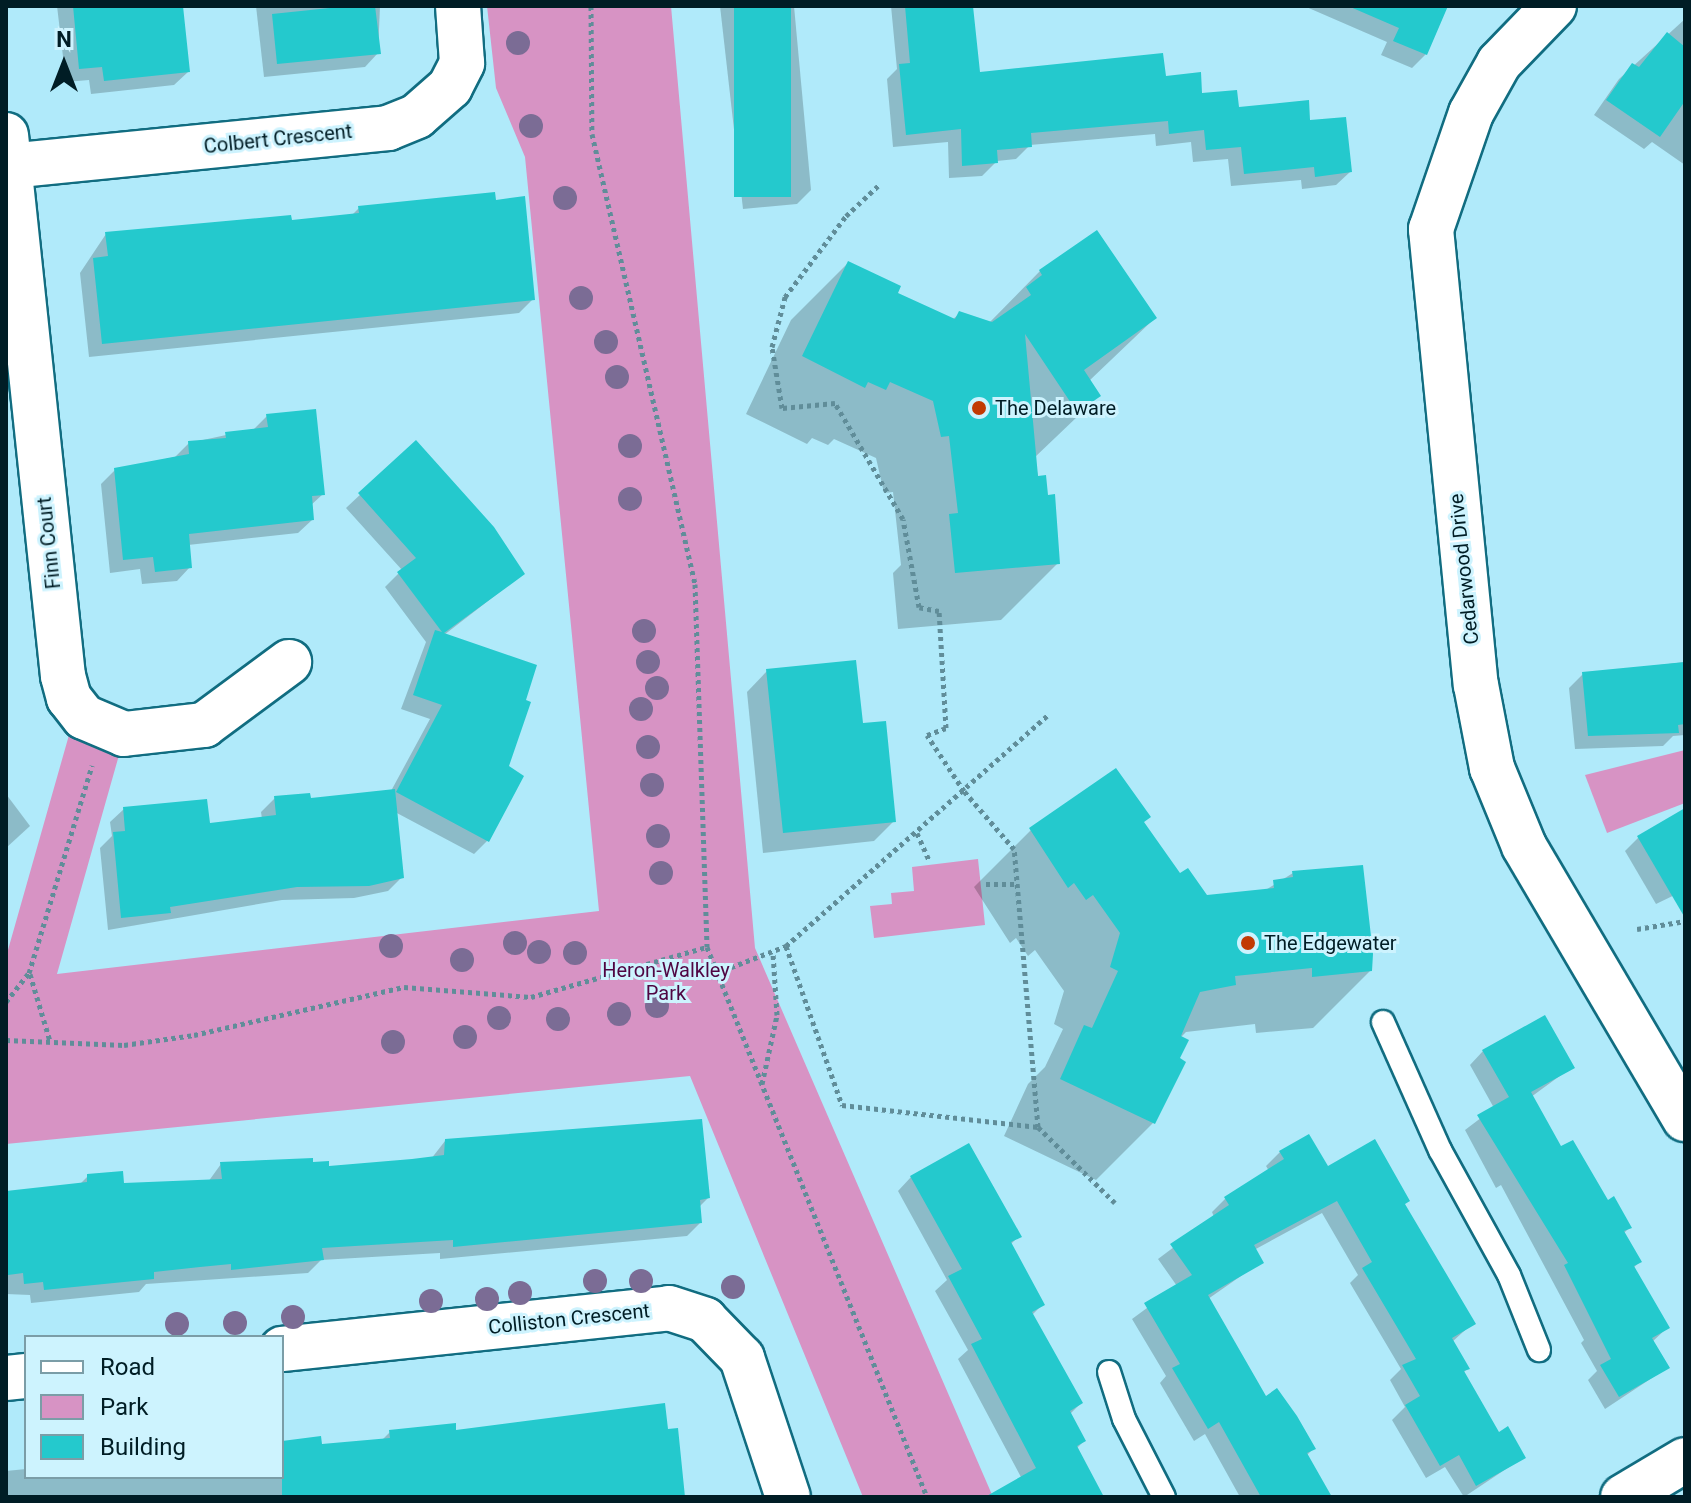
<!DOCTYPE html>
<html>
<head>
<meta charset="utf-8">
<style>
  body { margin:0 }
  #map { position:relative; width:1691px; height:1503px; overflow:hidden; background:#b0eafa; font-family:Roboto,sans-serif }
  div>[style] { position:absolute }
  .green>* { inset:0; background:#d793c4 }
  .shadow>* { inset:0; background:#0003 }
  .building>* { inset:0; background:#24c9cd; transform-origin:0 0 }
  .path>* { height:5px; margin-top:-2.5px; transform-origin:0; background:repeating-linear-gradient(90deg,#608d99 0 4px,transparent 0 8px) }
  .roads { filter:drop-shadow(2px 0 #116d81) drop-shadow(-2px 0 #116d81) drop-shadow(0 2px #116d81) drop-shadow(0 -2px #116d81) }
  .service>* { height:22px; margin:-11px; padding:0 11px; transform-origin:11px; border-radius:11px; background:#fff }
  .minor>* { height:44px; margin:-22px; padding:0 22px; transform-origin:22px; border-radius:22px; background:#fff }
  .secondary>* { height:44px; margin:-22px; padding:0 22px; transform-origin:22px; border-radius:22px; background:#fff }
  .trees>* { width:24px; height:24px; margin:-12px; border-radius:50%; background:#7b6c95 }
  .dots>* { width:22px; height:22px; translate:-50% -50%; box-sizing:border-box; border:4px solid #cdf3fe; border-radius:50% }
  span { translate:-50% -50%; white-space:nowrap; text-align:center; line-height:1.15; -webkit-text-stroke:6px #cdf3fe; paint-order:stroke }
  .street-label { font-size:20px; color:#001d25 }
  .poi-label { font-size:20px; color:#001d25 }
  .left { translate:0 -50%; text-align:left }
  .park-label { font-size:20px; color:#4f0542 }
  .frame { position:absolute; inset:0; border:8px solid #001d25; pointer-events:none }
  .legend { position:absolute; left:24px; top:1335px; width:260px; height:144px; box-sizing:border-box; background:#cdf3fe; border:2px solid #7b9da7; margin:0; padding:10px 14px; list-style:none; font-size:24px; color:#001d25 }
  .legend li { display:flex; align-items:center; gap:16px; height:40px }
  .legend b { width:40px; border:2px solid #7b9da7 }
  .north { position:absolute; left:24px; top:24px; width:80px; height:80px; -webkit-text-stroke:6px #cdf3fe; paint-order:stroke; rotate:0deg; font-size:22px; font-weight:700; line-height:32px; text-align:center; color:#001d25 }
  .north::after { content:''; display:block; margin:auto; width:28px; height:36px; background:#001d25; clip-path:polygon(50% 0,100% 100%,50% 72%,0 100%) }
</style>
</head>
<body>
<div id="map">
  <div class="green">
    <div style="clip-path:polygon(487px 6px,671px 6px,755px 948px,993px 1497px,863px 1497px,690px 1076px,6px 1144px,6px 957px,69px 735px,121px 748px,57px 974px,599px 911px,525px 157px,496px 88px)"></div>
    <div style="clip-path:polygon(1685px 750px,1685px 803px,1607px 833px,1585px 775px)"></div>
    <div style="clip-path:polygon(978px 859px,985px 925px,874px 938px,870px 906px,892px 904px,891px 893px,914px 891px,912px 867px)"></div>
  </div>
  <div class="shadow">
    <div style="clip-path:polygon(57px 6px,180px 6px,188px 72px,174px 85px,91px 94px,89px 80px,66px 82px)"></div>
    <div style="clip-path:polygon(256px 6px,380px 6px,378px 53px,365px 67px,264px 77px)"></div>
    <div style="clip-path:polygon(720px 6px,794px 6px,811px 190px,797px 204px,743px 209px)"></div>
    <div style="clip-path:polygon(891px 6px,971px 6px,978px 74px,1164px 78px,1237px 109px,1308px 122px,1350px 172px,1336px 185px,1302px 189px,1301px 180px,1231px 186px,1228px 159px,1193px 162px,1191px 142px,1156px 146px,1155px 134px,1030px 145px,1016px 159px,997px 161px,982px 176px,949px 178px,948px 142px,893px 147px,887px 79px,897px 69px)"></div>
    <div style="clip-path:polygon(1304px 6px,1446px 6px,1426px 54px,1412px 68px,1381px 55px,1387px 42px)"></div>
    <div style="clip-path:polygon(1685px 19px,1685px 165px,1652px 142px,1644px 149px,1594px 115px,1619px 79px)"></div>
    <div style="clip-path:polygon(359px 208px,533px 299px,519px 313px,89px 357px,80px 273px,106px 234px,290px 222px,351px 216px)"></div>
    <div style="clip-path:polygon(848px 263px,895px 294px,952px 320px,959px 314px,989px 323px,1040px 271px,1155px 318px,1089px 381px,1099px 396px,1034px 458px,1058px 563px,1001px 620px,898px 629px,893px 573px,901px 565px,893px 492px,884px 493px,876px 458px,834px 439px,828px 445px,812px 438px,807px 444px,746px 414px,791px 320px)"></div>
    <div style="clip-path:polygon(267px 416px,323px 494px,310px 506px,312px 520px,298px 533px,188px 545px,190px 567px,177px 581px,142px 584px,140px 569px,110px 573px,101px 484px,115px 470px,175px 457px,189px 443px,254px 429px)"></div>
    <div style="clip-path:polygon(416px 442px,523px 574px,444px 635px,506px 767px,487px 841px,474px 854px,395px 812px,402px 877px,388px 891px,354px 898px,282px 900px,108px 930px,100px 848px,112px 836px,110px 822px,124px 809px,208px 825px,262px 819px,261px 812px,275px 798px,309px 800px,391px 791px,430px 719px,401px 709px,426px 642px,385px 587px,402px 570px,346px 508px)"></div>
    <div style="clip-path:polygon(1685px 662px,1685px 735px,1673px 736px,1663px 746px,1575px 749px,1569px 688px,1583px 674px)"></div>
    <div style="clip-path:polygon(767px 671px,894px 821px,874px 841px,763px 853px,747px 692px)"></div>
    <div style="clip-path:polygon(6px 794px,30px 826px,6px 848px)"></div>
    <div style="clip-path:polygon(1142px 823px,1180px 876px,1206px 898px,1264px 891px,1293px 873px,1370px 971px,1313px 1028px,1256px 1033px,1255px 1024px,1186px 1032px,1180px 1038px,1178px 1059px,1183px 1062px,1153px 1123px,1096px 1180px,1004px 1136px,1028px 1084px,1045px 1067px,1063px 1029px,1054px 1024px,1064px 991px,1035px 950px,1028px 956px,1016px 938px,1010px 943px,974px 887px,1031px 830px)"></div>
    <div style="clip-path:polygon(1685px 823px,1685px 890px,1656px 904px,1625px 851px,1639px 837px)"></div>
    <div style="clip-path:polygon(1483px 1051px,1572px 1067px,1531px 1097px,1560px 1149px,1630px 1227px,1623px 1234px,1640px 1262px,1633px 1268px,1667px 1328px,1652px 1342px,1667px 1368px,1605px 1409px,1588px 1380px,1597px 1371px,1581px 1343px,1584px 1340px,1501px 1185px,1496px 1188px,1465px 1130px,1494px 1108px,1470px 1065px)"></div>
    <div style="clip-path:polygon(1308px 1136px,1327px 1168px,1404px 1205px,1473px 1323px,1452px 1342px,1467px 1369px,1463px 1373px,1498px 1435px,1524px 1457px,1464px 1497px,1445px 1467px,1426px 1478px,1392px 1420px,1405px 1407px,1390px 1380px,1401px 1369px,1350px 1283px,1358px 1275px,1322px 1213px,1254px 1250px,1261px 1262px,1208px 1299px,1265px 1399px,1313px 1449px,1306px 1456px,1330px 1497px,1240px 1497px,1205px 1434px,1194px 1441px,1160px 1383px,1166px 1376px,1132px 1319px,1177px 1286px,1158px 1259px,1214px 1217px,1212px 1212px,1225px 1199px,1269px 1171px,1266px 1166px,1280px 1152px)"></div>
    <div style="clip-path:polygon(445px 1141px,708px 1198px,699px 1207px,700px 1223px,687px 1236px,440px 1259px,440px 1253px,321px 1260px,308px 1273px,146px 1284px,139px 1292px,31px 1303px,30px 1295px,6px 1294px,6px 1197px,79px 1185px,88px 1176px,122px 1185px,155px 1182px,156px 1187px,208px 1182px,221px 1164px,327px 1168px,431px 1159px)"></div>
    <div style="clip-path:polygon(911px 1177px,1019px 1236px,1010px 1245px,1043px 1304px,1031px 1316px,1081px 1403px,1070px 1414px,1084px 1441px,1076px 1449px,1102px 1497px,1004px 1497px,1022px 1479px,958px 1359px,968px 1350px,935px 1291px,947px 1280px,898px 1191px)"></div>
    <div style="clip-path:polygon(390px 1432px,454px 1433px,683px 1497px,6px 1497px,6px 1471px,26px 1469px,26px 1477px,282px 1477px,282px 1442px,320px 1446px,381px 1441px)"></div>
  </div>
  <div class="building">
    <div style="clip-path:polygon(73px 6px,183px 6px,190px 72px,104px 81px,102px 67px,79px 69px)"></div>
    <div style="clip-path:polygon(349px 6px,375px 6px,381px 54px,277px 64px,272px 14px)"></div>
    <div style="left:734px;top:6px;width:57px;height:191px"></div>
    <div style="clip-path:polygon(905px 6px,973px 6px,980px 72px,1163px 53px,1166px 76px,1201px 72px,1202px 93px,1237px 90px,1239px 107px,1309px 100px,1310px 120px,1346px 117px,1352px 172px,1315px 177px,1314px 167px,1244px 174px,1241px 147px,1206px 150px,1204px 130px,1169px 134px,1168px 121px,1031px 133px,1032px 147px,997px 150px,998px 163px,962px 166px,961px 129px,906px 135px,899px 64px,910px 63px)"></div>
    <div style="clip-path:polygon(1348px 6px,1448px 6px,1427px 55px,1393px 41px,1399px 28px)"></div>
    <div style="clip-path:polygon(1667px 32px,1685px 47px,1685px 101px,1660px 137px,1606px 100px,1632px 63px,1639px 67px)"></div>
    <div style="clip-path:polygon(495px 192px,496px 200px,525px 196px,535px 300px,102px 344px,93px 258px,108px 256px,105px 232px,291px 215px,292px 220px,359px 213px,358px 206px)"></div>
    <div style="clip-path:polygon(1097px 230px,1157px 318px,1084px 370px,1101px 396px,1077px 412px,1025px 334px,1038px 476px,1046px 475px,1048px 495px,1055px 494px,1060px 564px,955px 573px,949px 514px,958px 513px,949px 436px,941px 437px,933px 401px,890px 382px,886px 390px,868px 382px,865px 388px,802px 356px,848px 261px,901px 286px,898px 293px,955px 319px,959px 311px,992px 322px,1031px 295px,1026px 287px,1042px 275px,1039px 270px)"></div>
    <div style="clip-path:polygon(316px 409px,325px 495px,312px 496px,314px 520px,189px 534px,192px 568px,155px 572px,153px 557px,123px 560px,114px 468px,189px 454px,188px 441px,226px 438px,225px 432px,268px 427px,266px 414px)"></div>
    <div style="clip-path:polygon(416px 440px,494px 527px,525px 574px,444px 633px,537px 665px,526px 700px,531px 702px,509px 766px,524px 776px,489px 842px,396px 792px,442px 705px,413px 695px,435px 630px,442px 632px,397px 572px,416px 558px,358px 493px)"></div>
    <div style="clip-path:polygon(856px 660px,863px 723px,886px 721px,896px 822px,783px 833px,766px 669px)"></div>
    <div style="clip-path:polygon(1685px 662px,1685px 724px,1678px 725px,1679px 733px,1588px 736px,1582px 672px)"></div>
    <div style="clip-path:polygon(1116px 768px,1151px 817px,1144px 822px,1180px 873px,1188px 868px,1207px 895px,1274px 888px,1273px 880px,1293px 877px,1292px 871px,1363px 865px,1373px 954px,1372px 971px,1312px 977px,1312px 968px,1235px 976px,1236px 985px,1200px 992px,1181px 1036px,1189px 1040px,1180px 1058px,1186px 1062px,1155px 1124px,1060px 1079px,1084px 1025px,1092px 1028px,1118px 971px,1110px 967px,1120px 933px,1093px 895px,1086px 900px,1074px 883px,1068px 888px,1029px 828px)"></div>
    <div style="clip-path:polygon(395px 789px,404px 878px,369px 886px,297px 887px,170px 907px,171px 913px,121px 918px,113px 832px,125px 831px,123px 807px,207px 799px,210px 823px,276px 815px,274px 796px,310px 793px,311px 798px)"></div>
    <div style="clip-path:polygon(1685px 808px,1685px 918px,1637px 836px)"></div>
    <div style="clip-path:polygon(1545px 1015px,1575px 1068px,1531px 1092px,1561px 1146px,1573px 1140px,1608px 1200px,1614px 1196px,1632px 1228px,1624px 1231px,1642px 1262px,1634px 1266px,1670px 1328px,1652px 1338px,1670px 1368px,1619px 1397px,1600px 1365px,1611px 1359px,1564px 1265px,1568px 1263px,1477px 1115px,1509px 1097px,1482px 1050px)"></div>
    <div style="clip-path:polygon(702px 1119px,710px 1198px,700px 1200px,702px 1223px,453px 1247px,453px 1240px,322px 1248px,324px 1260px,231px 1270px,231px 1264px,200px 1267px,154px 1272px,154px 1279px,44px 1290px,43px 1282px,24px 1284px,23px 1273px,8px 1275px,6px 1191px,87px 1182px,87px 1174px,123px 1171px,124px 1183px,222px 1179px,220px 1162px,313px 1158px,313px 1162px,329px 1161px,329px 1166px,412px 1159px,444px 1155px,445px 1139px)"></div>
    <div style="clip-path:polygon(1309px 1134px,1328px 1166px,1375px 1139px,1410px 1201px,1405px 1204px,1476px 1324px,1452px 1338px,1470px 1369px,1464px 1371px,1499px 1432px,1508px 1426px,1526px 1458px,1476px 1486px,1459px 1455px,1440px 1466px,1405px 1405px,1420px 1396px,1402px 1365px,1416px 1359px,1362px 1268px,1372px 1262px,1337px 1201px,1254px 1245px,1264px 1263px,1208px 1295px,1266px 1396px,1277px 1388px,1297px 1416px,1316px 1449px,1307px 1453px,1332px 1497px,1261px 1497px,1219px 1422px,1208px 1429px,1172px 1368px,1180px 1364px,1144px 1303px,1192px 1275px,1170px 1244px,1229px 1205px,1224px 1197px,1284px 1159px,1279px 1151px)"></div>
    <div style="clip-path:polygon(969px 1143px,1022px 1237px,1011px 1242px,1045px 1305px,1032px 1312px,1083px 1403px,1070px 1411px,1086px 1441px,1077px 1446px,1104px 1497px,985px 1497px,1036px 1468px,971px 1344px,982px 1339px,948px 1276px,962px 1269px,910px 1176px)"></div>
    <div style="clip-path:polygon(665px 1403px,668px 1429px,678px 1428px,685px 1497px,282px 1497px,282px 1441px,321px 1436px,322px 1444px,390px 1438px,389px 1430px,456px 1423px,456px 1430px)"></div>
  </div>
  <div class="path">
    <div style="left:591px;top:6px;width:128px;rotate:89.6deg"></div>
    <div style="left:592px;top:134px;width:462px;rotate:77.1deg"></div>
    <div style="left:695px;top:584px;width:363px;rotate:88.1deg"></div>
    <div style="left:707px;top:947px;width:592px;rotate:68.2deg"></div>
    <div style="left:917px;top:833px;width:30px;rotate:66deg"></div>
    <div style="left:986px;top:884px;width:31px"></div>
    <div style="left:1637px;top:929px;width:49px;rotate:-9.5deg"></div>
    <div style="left:786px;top:946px;width:169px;rotate:70.6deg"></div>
    <div style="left:842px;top:1105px;width:197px;rotate:6.4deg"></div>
    <div style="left:1038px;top:1127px;width:279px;rotate:-94.9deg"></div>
    <div style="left:1014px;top:849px;width:77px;rotate:-130.8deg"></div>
    <div style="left:964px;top:791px;width:67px;rotate:-123.5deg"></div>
    <div style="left:927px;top:735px;width:20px;rotate:-20deg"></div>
    <div style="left:946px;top:728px;width:117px;rotate:-93.4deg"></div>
    <div style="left:939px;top:611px;width:20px;rotate:-169deg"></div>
    <div style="left:919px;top:607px;width:89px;rotate:-100.3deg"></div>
    <div style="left:903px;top:519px;width:134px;rotate:-120.4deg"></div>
    <div style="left:835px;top:403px;width:53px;rotate:174.6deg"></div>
    <div style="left:782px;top:408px;width:62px;rotate:-99.3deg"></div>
    <div style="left:772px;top:347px;width:52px;rotate:-75.4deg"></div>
    <div style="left:785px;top:297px;width:101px;rotate:-53deg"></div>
    <div style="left:846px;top:216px;width:47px;rotate:-43.3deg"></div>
    <div style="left:716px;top:973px;width:75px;rotate:-21.1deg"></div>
    <div style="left:786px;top:946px;width:349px;rotate:-41.4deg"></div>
    <div style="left:30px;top:974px;width:70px;rotate:73.4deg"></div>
    <div style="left:6px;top:1002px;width:37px;rotate:-52deg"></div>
    <div style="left:29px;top:973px;width:217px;rotate:-73.1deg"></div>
    <div style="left:6px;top:1040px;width:118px;rotate:2.4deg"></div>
    <div style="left:124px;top:1045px;width:71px;rotate:-8.1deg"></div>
    <div style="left:194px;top:1035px;width:215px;rotate:-12.9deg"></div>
    <div style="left:404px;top:987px;width:127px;rotate:4.5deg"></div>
    <div style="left:531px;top:997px;width:183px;rotate:-15.9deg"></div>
    <div style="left:762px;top:1084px;width:71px;rotate:-77.7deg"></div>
    <div style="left:777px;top:1015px;width:62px;rotate:-93.7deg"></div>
    <div style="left:1038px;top:1127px;width:108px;rotate:44.6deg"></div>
  </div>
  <div class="roads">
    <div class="service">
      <div style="left:1383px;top:1022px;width:140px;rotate:66deg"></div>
      <div style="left:1440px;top:1150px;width:143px;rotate:61.1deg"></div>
      <div style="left:1509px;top:1275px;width:81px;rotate:68.2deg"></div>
      <div style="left:1109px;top:1372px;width:49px;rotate:72.3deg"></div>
      <div style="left:1124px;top:1419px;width:88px;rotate:62.9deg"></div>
    </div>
    <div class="minor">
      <div style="left:1554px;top:6px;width:79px;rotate:134deg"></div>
      <div style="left:1499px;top:63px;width:57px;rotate:119.2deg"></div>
      <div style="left:1471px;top:113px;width:123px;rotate:109deg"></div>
      <div style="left:1431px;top:229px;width:458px;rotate:84.4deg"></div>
      <div style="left:1476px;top:685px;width:85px;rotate:79.1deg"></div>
      <div style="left:1492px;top:768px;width:84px;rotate:67.7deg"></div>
      <div style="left:1524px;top:846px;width:317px;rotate:59.5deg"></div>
      <div style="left:6px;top:135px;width:544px;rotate:83.99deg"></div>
      <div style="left:63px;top:676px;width:23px;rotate:75deg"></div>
      <div style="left:69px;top:698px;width:24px;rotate:52deg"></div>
      <div style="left:84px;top:717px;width:43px;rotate:23deg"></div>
      <div style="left:124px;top:734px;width:81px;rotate:-6.4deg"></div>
      <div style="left:204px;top:725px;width:106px;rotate:-36.5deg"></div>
      <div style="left:9px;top:166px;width:381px;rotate:-5.7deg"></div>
      <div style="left:388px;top:128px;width:31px;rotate:-22deg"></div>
      <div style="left:417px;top:116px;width:44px;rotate:-41.3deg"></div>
      <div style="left:450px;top:87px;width:27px;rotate:-63deg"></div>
      <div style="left:462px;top:63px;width:57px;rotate:-94deg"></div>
      <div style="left:282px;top:1349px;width:389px;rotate:-6deg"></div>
      <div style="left:669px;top:1308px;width:38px;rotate:18deg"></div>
      <div style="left:705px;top:1320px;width:53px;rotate:45.8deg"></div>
      <div style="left:742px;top:1358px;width:146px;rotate:71.7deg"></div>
      <div style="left:6px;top:1378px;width:20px;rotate:-6deg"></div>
    </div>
    <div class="secondary">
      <div style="left:1623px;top:1497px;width:72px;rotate:-30.8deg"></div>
    </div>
  </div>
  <div class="trees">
    <div style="left:518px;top:43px"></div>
    <div style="left:531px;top:126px"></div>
    <div style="left:565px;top:198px"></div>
    <div style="left:581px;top:298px"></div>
    <div style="left:606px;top:342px"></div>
    <div style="left:617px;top:377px"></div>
    <div style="left:630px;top:446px"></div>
    <div style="left:630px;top:499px"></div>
    <div style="left:644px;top:631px"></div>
    <div style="left:648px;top:662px"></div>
    <div style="left:657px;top:688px"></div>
    <div style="left:641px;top:709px"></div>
    <div style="left:648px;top:747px"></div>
    <div style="left:652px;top:785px"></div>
    <div style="left:658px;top:836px"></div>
    <div style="left:661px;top:873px"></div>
    <div style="left:515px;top:943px"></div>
    <div style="left:391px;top:946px"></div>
    <div style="left:539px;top:952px"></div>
    <div style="left:575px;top:953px"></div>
    <div style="left:462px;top:960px"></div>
    <div style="left:657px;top:1006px"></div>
    <div style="left:619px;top:1014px"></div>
    <div style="left:499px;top:1018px"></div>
    <div style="left:558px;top:1019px"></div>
    <div style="left:465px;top:1037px"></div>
    <div style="left:393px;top:1042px"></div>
    <div style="left:595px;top:1281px"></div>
    <div style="left:641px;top:1281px"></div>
    <div style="left:733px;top:1287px"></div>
    <div style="left:520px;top:1293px"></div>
    <div style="left:487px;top:1299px"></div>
    <div style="left:431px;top:1301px"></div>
    <div style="left:293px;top:1317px"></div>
    <div style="left:235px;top:1323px"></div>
    <div style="left:177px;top:1324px"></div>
  </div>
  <div class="dots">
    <div style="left:979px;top:408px;background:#c23a03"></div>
    <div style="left:1248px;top:943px;background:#c23a03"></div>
  </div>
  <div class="street-label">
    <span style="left:278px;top:139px;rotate:-6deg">Colbert Crescent</span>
    <span style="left:49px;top:543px;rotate:-96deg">Finn Court</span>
    <span style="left:1464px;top:569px;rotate:-96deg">Cedarwood Drive</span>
    <span style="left:569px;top:1319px;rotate:-6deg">Colliston Crescent</span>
  </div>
  <div class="poi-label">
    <span class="left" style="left:995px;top:408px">The Delaware</span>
    <span class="left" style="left:1264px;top:943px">The Edgewater</span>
  </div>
  <div class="park-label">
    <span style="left:666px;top:982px">Heron-Walkley<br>Park</span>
  </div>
  <div class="frame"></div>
  <ul class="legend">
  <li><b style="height:10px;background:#fff"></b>Road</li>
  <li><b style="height:22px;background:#d793c4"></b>Park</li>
  <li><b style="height:22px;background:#24c9cd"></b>Building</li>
  </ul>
  <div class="north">N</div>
</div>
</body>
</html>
